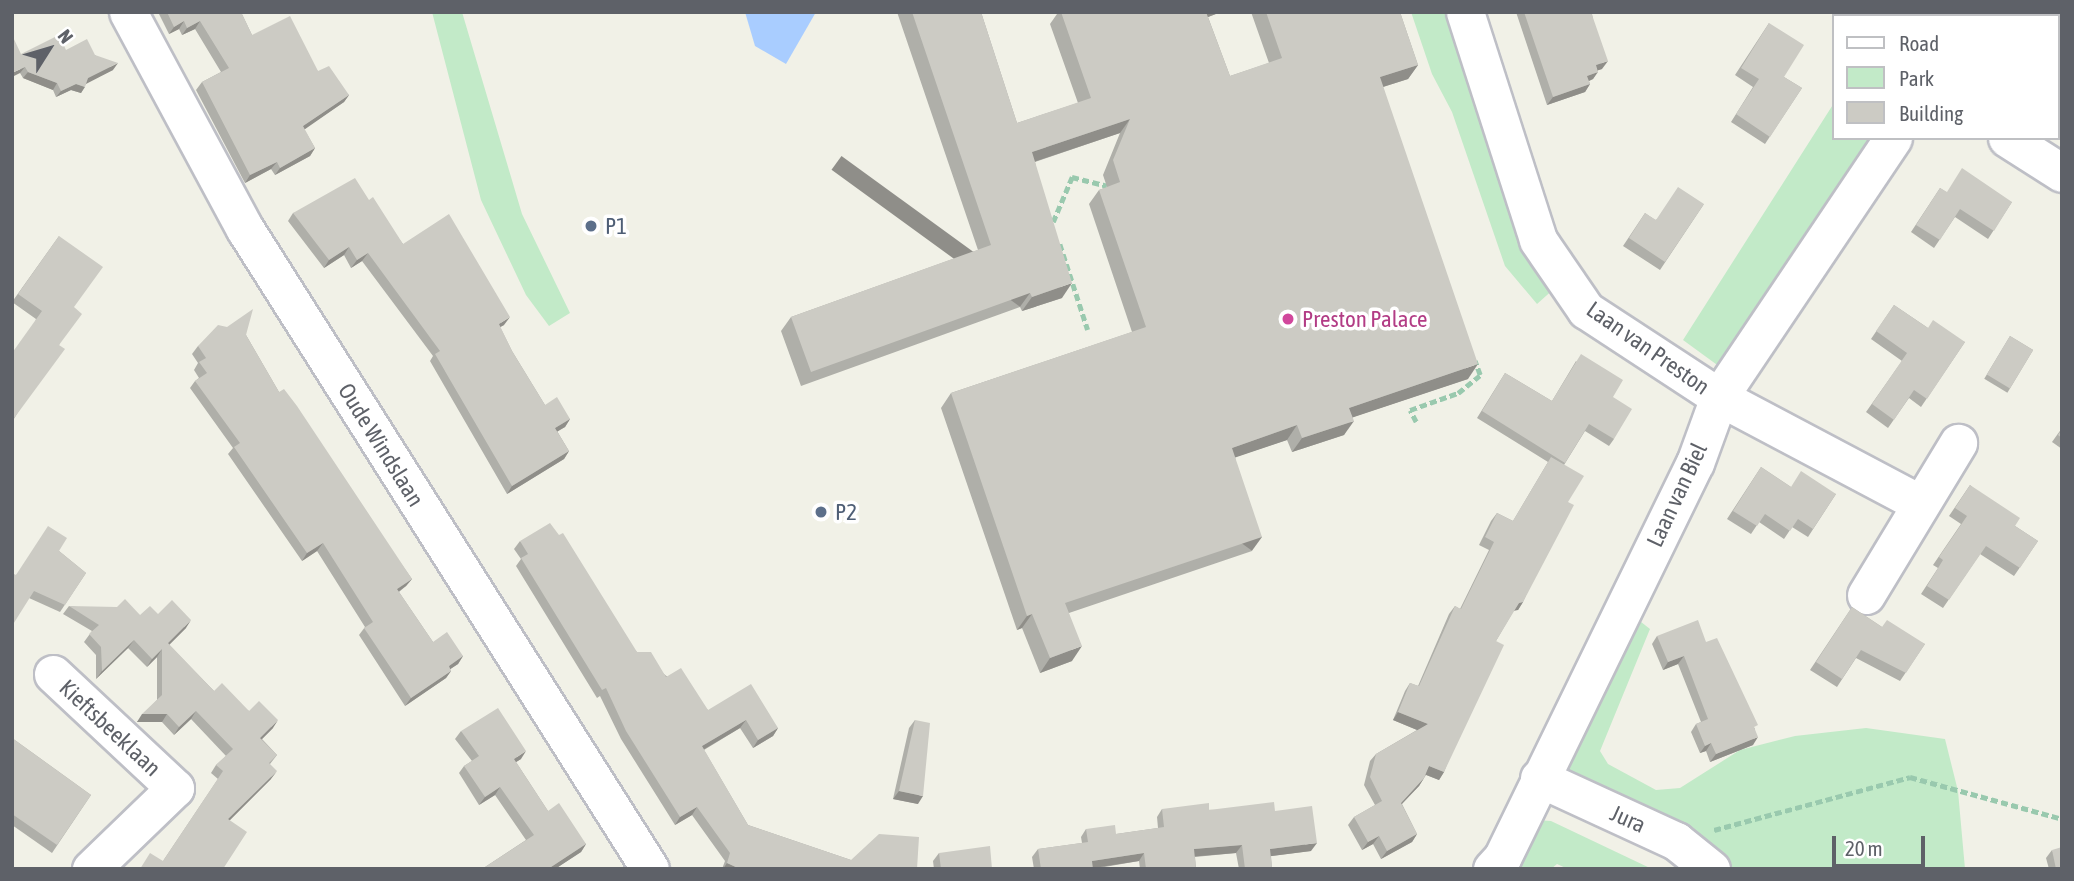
<!DOCTYPE html>
<html>
<head>
<meta charset="utf-8">
<style>
  body { margin:0 }
  #map { position:relative; width:2074px; height:881px; overflow:hidden; background:#f1f1e7; font-family:"Asap Condensed",sans-serif }
  div>[style] { position:absolute }
  .green>* { inset:0; background:#c2eac8 }
  .water>* { inset:0; background:#a9cdff }
  .path>* { height:4.5px; margin-top:-2.25px; transform-origin:0; background:repeating-linear-gradient(90deg,#99c9ae 0 7px,transparent 0 10.5px) }
  .roads { filter:drop-shadow(2px 0 #bebfc6) drop-shadow(-2px 0 #bebfc6) drop-shadow(0 2px #bebfc6) drop-shadow(0 -2px #bebfc6) }
  .minor>* { height:37px; margin:-18.5px; padding:0 18.5px; transform-origin:18.5px; border-radius:18.5px; background:#fff }
  .wall>* { inset:0; background:#afafa9; transform-origin:0 0 }
  .shaded-wall>* { inset:0; background:#8f8e89; transform-origin:0 0 }
  .building>* { inset:0; background:#cccbc4; transform-origin:0 0 }
  .dots>* { width:19px; height:19px; translate:-50% -50%; box-sizing:border-box; border:4px solid #fff; border-radius:50% }
  span { translate:-50% -50%; white-space:nowrap; text-align:center; line-height:1.15; -webkit-text-stroke:7px #fff; paint-order:stroke }
  .service-label { font-size:23px; color:#4e5e75 }
  .left { translate:0 -50%; text-align:left }
  .hotel-label { font-size:23px; color:#b23c85 }
  .street-label { font-size:23px; color:#5e6168 }
  .frame { position:absolute; inset:0; border:14px solid #5e6168; pointer-events:none }
  .legend { position:absolute; left:1832px; top:14px; width:228px; height:126px; box-sizing:border-box; background:#fff; border:2px solid #bfc0c3; margin:0; padding:9px 12px; list-style:none; font-size:21px; color:#5e6168 }
  .legend li { display:flex; align-items:center; gap:14px; height:35px }
  .legend b { width:35px; border:2px solid #bfc0c3 }
  .north { position:absolute; left:14px; top:14px; width:70px; height:70px; -webkit-text-stroke:5px #fff; paint-order:stroke; rotate:53deg; font-size:19px; font-weight:700; line-height:28px; text-align:center; color:#5e6168 }
  .north::after { content:''; display:block; margin:auto; width:24px; height:32px; background:#5e6168; clip-path:polygon(50% 0,100% 100%,50% 72%,0 100%) }
  .scale { position:absolute; left:1832px; top:836px; width:93px; height:32px; box-sizing:border-box; border:4px solid #5e6168; border-top:0; padding-left:9px; font-size:21px; line-height:24px; white-space:nowrap; color:#5e6168; -webkit-text-stroke:5px #fff; paint-order:stroke }
</style>
</head>
<body>
<div id="map">
  <div class="green">
    <div style="clip-path:polygon(432px 12px,462px 12px,522px 214px,570px 313px,549px 326px,526px 295px,481px 200px)"></div>
    <div style="clip-path:polygon(1411px 12px,1463px 12px,1565px 279px,1537px 304px,1505px 266px,1452px 112px,1432px 74px)"></div>
    <div style="clip-path:polygon(1834px 103px,1834px 138px,1876px 138px,1720px 367px,1683px 340px)"></div>
    <div style="clip-path:polygon(1622px 607px,1650px 629px,1600px 751px,1608px 764px,1656px 790px,1680px 788px,1740px 750px,1795px 736px,1866px 728px,1945px 739px,1958px 791px,1965px 869px,1714px 869px,1554px 773px)"></div>
    <div style="clip-path:polygon(1536px 820px,1551px 821px,1652px 869px,1568px 869px,1557px 864px,1551px 869px,1501px 869px)"></div>
  </div>
  <div class="water">
    <div style="clip-path:polygon(745px 12px,816px 12px,786px 64px,755px 46px)"></div>
  </div>
  <div class="path">
    <div style="left:1053px;top:222px;width:49px;rotate:-67.1deg"></div>
    <div style="left:1072px;top:177px;width:36px;rotate:14deg"></div>
    <div style="left:1060px;top:244px;width:90px;rotate:72deg"></div>
    <div style="left:1416px;top:422px;width:13px;rotate:-117deg"></div>
    <div style="left:1410px;top:410px;width:51px;rotate:-19.5deg"></div>
    <div style="left:1458px;top:393px;width:28px;rotate:-39deg"></div>
    <div style="left:1480px;top:375px;width:15px;rotate:-110deg"></div>
    <div style="left:1714px;top:830px;width:203px;rotate:-15.1deg"></div>
    <div style="left:1910px;top:777px;width:158px;rotate:15.4deg"></div>
  </div>
  <div class="roads">
    <div class="minor">
      <div style="left:128px;top:12px;width:247px;rotate:61.7deg"></div>
      <div style="left:245px;top:229px;width:757px;rotate:57.67deg"></div>
      <div style="left:1465px;top:12px;width:239px;rotate:72.2deg"></div>
      <div style="left:1538px;top:240px;width:85px;rotate:55.6deg"></div>
      <div style="left:1586px;top:310px;width:159px;rotate:33.2deg"></div>
      <div style="left:1719px;top:397px;width:226px;rotate:27.9deg"></div>
      <div style="left:1972px;top:16px;width:4px;rotate:-63deg"></div>
      <div style="left:2007px;top:138px;width:65px;rotate:32.5deg"></div>
      <div style="left:1866px;top:595px;width:178px;rotate:-58.8deg"></div>
      <div style="left:53px;top:674px;width:167px;rotate:43.1deg"></div>
      <div style="left:175px;top:788px;width:117px;rotate:136deg"></div>
      <div style="left:1539px;top:778px;width:151px;rotate:24.7deg"></div>
      <div style="left:1676px;top:841px;width:45px;rotate:38.7deg"></div>
      <div style="left:1492px;top:869px;width:15px;rotate:-48deg"></div>
      <div style="left:1502px;top:858px;width:440px;rotate:-64deg"></div>
      <div style="left:1695px;top:463px;width:70px;rotate:-70deg"></div>
      <div style="left:1719px;top:397px;width:312px;rotate:-56.1deg"></div>
    </div>
  </div>
  <div class="wall">
    <div style="clip-path:polygon(158px 12px,241px 12px,252px 35px,318px 71px,349px 95px,344px 102px,304px 129px,315px 148px,310px 156px,275px 175px,271px 169px,245px 183px,196px 90px,202px 82px,221px 72px,195px 29px,182px 35px,179px 29px,169px 34px)"></div>
    <div style="clip-path:polygon(897px 12px,981px 12px,1017px 123px,1078px 103px,1050px 24px,1057px 14px,1056px 12px,1221px 12px,1208px 17px,1230px 76px,1269px 63px,1251px 12px,1400px 12px,1418px 65px,1408px 79px,1383px 87px,1468px 379px,1353px 417px,1344px 435px,1292px 452px,1287px 440px,1235px 457px,1252px 551px,1069px 613px,1072px 661px,1040px 673px,1022px 628px,1017px 630px,941px 408px,951px 393px,1132px 332px,1089px 204px,1099px 190px,1107px 187px,1103px 175px,1120px 133px,1035px 162px,1062px 298px,1022px 311px,1020px 307px,801px 386px,781px 331px,791px 317px,978px 250px)"></div>
    <div style="clip-path:polygon(1516px 12px,1596px 12px,1592px 14px,1602px 69px,1598px 70px,1593px 79px,1589px 81px,1590px 84px,1585px 92px,1547px 105px)"></div>
    <div style="clip-path:polygon(1769px 23px,1784px 77px,1802px 88px,1765px 144px,1731px 122px,1753px 87px,1735px 75px)"></div>
    <div style="clip-path:polygon(2062px 23px,2062px 47px,2058px 45px,2058px 28px)"></div>
    <div style="clip-path:polygon(66px 50px,95px 55px,113px 70px,86px 83px,81px 93px,71px 90px,56px 97px,53px 90px,23px 78px,20px 73px,21px 54px)"></div>
    <div style="clip-path:polygon(1940px 188px,1946px 192px,2012px 202px,1988px 239px,1955px 217px,1934px 248px,1911px 232px)"></div>
    <div style="clip-path:polygon(369px 200px,403px 244px,504px 325px,500px 327px,512px 351px,545px 405px,570px 419px,565px 427px,557px 431px,569px 451px,564px 459px,507px 494px,430px 361px,433px 356px,362px 261px,351px 268px,344px 255px,324px 268px,288px 221px,293px 213px)"></div>
    <div style="clip-path:polygon(1704px 204px,1660px 270px,1623px 246px,1645px 213px,1655px 220px)"></div>
    <div style="clip-path:polygon(59px 236px,74px 307px,59px 345px,12px 422px,36px 319px,12px 302px)"></div>
    <div style="clip-path:polygon(1894px 305px,1928px 328px,1965px 342px,1921px 407px,1909px 398px,1888px 428px,1866px 412px,1902px 361px,1871px 339px)"></div>
    <div style="clip-path:polygon(246px 335px,279px 392px,412px 579px,406px 586px,399px 592px,433px 642px,463px 656px,458px 664px,450px 669px,451px 671px,446px 678px,405px 706px,359px 635px,365px 627px,317px 551px,302px 561px,228px 454px,233px 448px,190px 388px,195px 381px,199px 378px,194px 370px,198px 363px,192px 354px,198px 346px)"></div>
    <div style="left:2010px;top:336px;width:27px;height:50px;rotate:31deg"></div>
    <div style="clip-path:polygon(1576px 361px,1613px 397px,1614px 439px,1609px 446px,1585px 431px,1564px 465px,1568px 502px,1523px 602px,1518px 610px,1514px 610px,1496px 641px,1444px 772px,1439px 780px,1426px 775px,1419px 786px,1402px 804px,1417px 834px,1412px 842px,1381px 859px,1373px 844px,1362px 850px,1348px 825px,1354px 817px,1375px 805px,1364px 785px,1370px 761px,1376px 754px,1417px 730px,1393px 720px,1405px 691px,1410px 683px,1418px 686px,1449px 614px,1455px 606px,1460px 609px,1489px 550px,1479px 545px,1491px 521px,1497px 513px,1513px 521px,1548px 462px,1477px 418px,1505px 373px,1552px 401px)"></div>
    <div style="clip-path:polygon(2062px 428px,2062px 449px,2052px 442px)"></div>
    <div style="clip-path:polygon(1761px 467px,1791px 487px,1836px 494px,1808px 537px,1792px 527px,1784px 539px,1759px 522px,1751px 534px,1727px 519px)"></div>
    <div style="clip-path:polygon(1970px 485px,2015px 526px,2038px 541px,2014px 576px,1980px 554px,1943px 608px,1921px 594px,1938px 568px,1933px 565px,1961px 524px,1949px 516px)"></div>
    <div style="clip-path:polygon(520px 541px,637px 652px,708px 710px,778px 728px,773px 736px,753px 748px,740px 728px,704px 750px,748px 825px,851px 860px,917px 869px,722px 869px,725px 861px,692px 815px,675px 825px,621px 739px,600px 696px,597px 698px,516px 566px,521px 559px,514px 549px)"></div>
    <div style="clip-path:polygon(59px 551px,86px 573px,60px 612px,29px 598px,16px 575px)"></div>
    <div style="clip-path:polygon(69px 606px,140px 615px,158px 614px,186px 628px,169px 645px,214px 691px,249px 711px,273px 728px,262px 739px,277px 755px,270px 764px,271px 779px,230px 820px,163px 861px,218px 779px,211px 773px,216px 765px,226px 756px,191px 719px,174px 735px,162px 722px,137px 722px,157px 700px,157px 657px,147px 667px,128px 648px,96px 679px,96px 655px,84px 642px,92px 631px,63px 614px)"></div>
    <div style="clip-path:polygon(1852px 607px,1882px 627px,1925px 644px,1900px 681px,1856px 658px,1837px 687px,1810px 670px)"></div>
    <div style="clip-path:polygon(1657px 636px,1706px 642px,1755px 729px,1753px 745px,1710px 762px,1706px 751px,1700px 753px,1691px 732px,1696px 724px,1701px 722px,1678px 664px,1663px 670px,1652px 644px)"></div>
    <div style="clip-path:polygon(915px 720px,918px 804px,893px 799px,909px 728px)"></div>
    <div style="clip-path:polygon(461px 731px,521px 759px,516px 762px,548px 811px,586px 844px,581px 852px,555px 869px,482px 869px,526px 840px,495px 795px,479px 805px,459px 773px,464px 766px,472px 761px,455px 739px)"></div>
    <div style="clip-path:polygon(12px 738px,91px 795px,52px 853px,12px 825px)"></div>
    <div style="clip-path:polygon(1162px 809px,1275px 811px,1311px 851px,1271px 856px,1272px 869px,1239px 869px,1236px 853px,1195px 857px,1196px 869px,1140px 869px,1139px 861px,1093px 869px,1034px 869px,1032px 857px,1038px 849px,1082px 843px,1081px 837px,1086px 829px,1116px 834px,1158px 828px,1157px 817px)"></div>
    <div style="clip-path:polygon(2052px 850px,2062px 869px,2049px 869px,2046px 858px)"></div>
    <div style="clip-path:polygon(939px 853px,992px 869px,934px 869px,933px 861px)"></div>
  </div>
  <div class="shaded-wall">
    <div style="clip-path:polygon(1202px 12px,1221px 12px,1195px 22px)"></div>
    <div style="clip-path:polygon(184px 21px,179px 29px,169px 34px,174px 27px)"></div>
    <div style="clip-path:polygon(200px 21px,195px 29px,182px 35px,187px 28px)"></div>
    <div style="clip-path:polygon(1608px 61px,1602px 69px,1590px 73px,1596px 65px)"></div>
    <div style="clip-path:polygon(118px 63px,113px 70px,84px 85px,88px 78px)"></div>
    <div style="clip-path:polygon(1418px 65px,1408px 79px,1370px 91px,1380px 77px)"></div>
    <div style="clip-path:polygon(25px 67px,20px 73px,12px 77px,12px 73px)"></div>
    <div style="clip-path:polygon(28px 72px,57px 83px,53px 90px,23px 78px)"></div>
    <div style="clip-path:polygon(1598px 72px,1593px 79px,1582px 84px,1587px 76px)"></div>
    <div style="clip-path:polygon(76px 84px,85px 87px,81px 93px,71px 90px,56px 97px,61px 91px)"></div>
    <div style="clip-path:polygon(1590px 84px,1585px 92px,1547px 105px,1553px 97px)"></div>
    <div style="clip-path:polygon(349px 95px,344px 102px,298px 134px,303px 126px)"></div>
    <div style="clip-path:polygon(1130px 119px,1120px 133px,1022px 166px,1032px 152px)"></div>
    <div style="clip-path:polygon(315px 148px,310px 156px,275px 175px,280px 168px)"></div>
    <div style="clip-path:polygon(277px 162px,271px 169px,245px 183px,250px 175px)"></div>
    <div style="clip-path:polygon(349px 247px,344px 255px,324px 268px,329px 260px)"></div>
    <div style="clip-path:polygon(368px 253px,362px 261px,351px 268px,357px 260px)"></div>
    <div style="clip-path:polygon(1072px 283px,1062px 298px,1022px 311px,1032px 297px)"></div>
    <div style="left:1030px;top:293px;width:17px;height:233px;rotate:126deg"></div>
    <div style="clip-path:polygon(510px 317px,504px 325px,493px 331px,499px 324px)"></div>
    <div style="clip-path:polygon(1478px 364px,1468px 379px,1339px 422px,1349px 408px)"></div>
    <div style="clip-path:polygon(570px 419px,565px 427px,550px 436px,555px 428px)"></div>
    <div style="clip-path:polygon(1354px 421px,1344px 435px,1292px 452px,1302px 438px)"></div>
    <div style="clip-path:polygon(1297px 425px,1287px 440px,1222px 462px,1232px 448px)"></div>
    <div style="clip-path:polygon(569px 451px,564px 459px,507px 494px,512px 486px)"></div>
    <div style="left:1262px;top:537px;width:17px;height:208px;rotate:126deg"></div>
    <div style="clip-path:polygon(323px 543px,317px 551px,302px 561px,307px 553px)"></div>
    <div style="clip-path:polygon(412px 579px,406px 586px,391px 597px,397px 589px)"></div>
    <div style="clip-path:polygon(1523px 602px,1518px 610px,1513px 611px,1519px 603px)"></div>
    <div style="clip-path:polygon(1032px 614px,1022px 628px,1017px 630px,1027px 616px)"></div>
    <div style="clip-path:polygon(191px 620px,186px 628px,163px 651px,168px 643px)"></div>
    <div style="clip-path:polygon(134px 640px,128px 648px,96px 679px,102px 671px)"></div>
    <div style="clip-path:polygon(1082px 646px,1072px 661px,1040px 673px,1050px 658px)"></div>
    <div style="clip-path:polygon(162px 649px,157px 657px,147px 667px,152px 659px)"></div>
    <div style="clip-path:polygon(463px 656px,458px 664px,443px 674px,449px 666px)"></div>
    <div style="clip-path:polygon(1684px 656px,1678px 664px,1663px 670px,1668px 662px)"></div>
    <div style="clip-path:polygon(451px 671px,446px 678px,405px 706px,411px 698px)"></div>
    <div style="clip-path:polygon(196px 711px,191px 719px,174px 735px,179px 727px)"></div>
    <div style="clip-path:polygon(1398px 712px,1428px 724px,1422px 732px,1393px 720px)"></div>
    <div style="clip-path:polygon(142px 714px,167px 714px,162px 722px,137px 722px)"></div>
    <div style="clip-path:polygon(278px 720px,273px 728px,255px 746px,260px 738px)"></div>
    <div style="clip-path:polygon(746px 720px,740px 728px,696px 754px,702px 746px)"></div>
    <div style="clip-path:polygon(778px 728px,773px 736px,753px 748px,758px 740px)"></div>
    <div style="clip-path:polygon(1758px 737px,1753px 745px,1710px 762px,1716px 754px)"></div>
    <div style="clip-path:polygon(1711px 743px,1706px 751px,1700px 753px,1705px 746px)"></div>
    <div style="clip-path:polygon(526px 751px,521px 759px,508px 767px,514px 759px)"></div>
    <div style="clip-path:polygon(1429px 766px,1444px 772px,1439px 780px,1424px 774px)"></div>
    <div style="clip-path:polygon(277px 771px,271px 779px,223px 827px,228px 819px)"></div>
    <div style="clip-path:polygon(1424px 778px,1419px 786px,1395px 811px,1401px 803px)"></div>
    <div style="clip-path:polygon(500px 787px,495px 795px,479px 805px,485px 797px)"></div>
    <div style="clip-path:polygon(899px 791px,923px 796px,918px 804px,893px 799px)"></div>
    <div style="clip-path:polygon(697px 807px,692px 815px,675px 825px,680px 817px)"></div>
    <div style="clip-path:polygon(1417px 834px,1412px 842px,1381px 859px,1387px 851px)"></div>
    <div style="clip-path:polygon(1379px 836px,1373px 844px,1362px 850px,1368px 842px)"></div>
    <div style="clip-path:polygon(1317px 843px,1311px 851px,1264px 857px,1270px 849px)"></div>
    <div style="clip-path:polygon(586px 844px,581px 852px,555px 869px,548px 869px)"></div>
    <div style="clip-path:polygon(1242px 845px,1236px 853px,1188px 857px,1194px 849px)"></div>
    <div style="clip-path:polygon(1144px 853px,1139px 861px,1087px 869px,1092px 861px)"></div>
    <div style="clip-path:polygon(727px 863px,740px 869px,723px 869px)"></div>
  </div>
  <div class="building">
    <div style="clip-path:polygon(167px 12px,241px 12px,252px 35px,290px 16px,318px 71px,329px 66px,349px 95px,303px 126px,315px 148px,280px 168px,277px 162px,250px 175px,202px 82px,229px 68px,200px 21px,187px 28px,184px 21px,174px 27px)"></div>
    <div style="clip-path:polygon(912px 12px,981px 12px,1017px 123px,1091px 98px,1061px 12px,1206px 12px,1230px 76px,1282px 58px,1266px 12px,1400px 12px,1418px 65px,1380px 77px,1478px 364px,1349px 408px,1354px 421px,1302px 438px,1297px 425px,1232px 448px,1262px 537px,1065px 603px,1082px 646px,1050px 658px,1032px 614px,1027px 616px,951px 393px,1146px 327px,1099px 190px,1120px 182px,1113px 160px,1130px 119px,1032px 152px,1072px 283px,1032px 297px,1030px 293px,811px 372px,791px 317px,991px 245px)"></div>
    <div style="clip-path:polygon(1524px 12px,1591px 12px,1608px 61px,1596px 65px,1598px 72px,1587px 76px,1590px 84px,1553px 97px)"></div>
    <div style="clip-path:polygon(1769px 23px,1804px 45px,1784px 77px,1802px 88px,1770px 137px,1736px 114px,1759px 79px,1741px 68px)"></div>
    <div style="clip-path:polygon(2062px 23px,2062px 36px,2058px 33px,2058px 29px)"></div>
    <div style="clip-path:polygon(12px 35px,21px 54px,59px 35px,66px 50px,87px 39px,95px 55px,118px 63px,88px 78px,85px 87px,76px 84px,61px 91px,57px 83px,28px 72px,25px 67px,12px 73px)"></div>
    <div style="clip-path:polygon(1962px 168px,2012px 202px,1994px 231px,1960px 209px,1940px 240px,1916px 225px,1940px 188px,1947px 192px)"></div>
    <div style="clip-path:polygon(355px 178px,369px 200px,373px 197px,403px 244px,449px 214px,510px 317px,499px 324px,512px 351px,545px 405px,557px 397px,570px 419px,555px 428px,569px 451px,512px 486px,435px 354px,440px 351px,368px 253px,357px 260px,349px 247px,329px 260px,293px 213px)"></div>
    <div style="clip-path:polygon(1678px 187px,1704px 204px,1665px 262px,1629px 238px,1645px 213px,1656px 220px)"></div>
    <div style="clip-path:polygon(59px 236px,103px 267px,74px 307px,82px 314px,59px 345px,65px 349px,12px 421px,12px 353px,42px 311px,18px 294px)"></div>
    <div style="clip-path:polygon(1894px 305px,1928px 328px,1933px 320px,1965px 342px,1927px 399px,1914px 390px,1894px 420px,1872px 404px,1907px 353px,1876px 331px)"></div>
    <div style="clip-path:polygon(253px 309px,246px 335px,279px 392px,284px 389px,297px 406px,412px 579px,397px 589px,433px 642px,447px 632px,463px 656px,449px 666px,451px 671px,411px 698px,364px 628px,373px 622px,323px 543px,307px 553px,234px 447px,240px 443px,195px 381px,207px 373px,199px 362px,206px 358px,198px 346px,218px 325px,227px 327px)"></div>
    <div style="left:2010px;top:336px;width:27px;height:45px;rotate:31deg"></div>
    <div style="clip-path:polygon(1581px 354px,1623px 380px,1613px 397px,1632px 409px,1614px 439px,1589px 424px,1565px 463px,1482px 411px,1505px 373px,1552px 401px)"></div>
    <div style="clip-path:polygon(2062px 429px,2062px 438px,2058px 435px)"></div>
    <div style="clip-path:polygon(1551px 457px,1584px 476px,1568px 502px,1574px 505px,1523px 602px,1519px 603px,1496px 641px,1504px 645px,1444px 772px,1429px 766px,1424px 778px,1401px 803px,1417px 834px,1387px 851px,1379px 836px,1368px 842px,1354px 817px,1382px 801px,1370px 777px,1376px 754px,1428px 724px,1398px 712px,1410px 683px,1419px 686px,1455px 606px,1461px 609px,1494px 542px,1485px 537px,1497px 513px,1513px 521px)"></div>
    <div style="clip-path:polygon(1761px 467px,1791px 487px,1801px 471px,1836px 494px,1813px 529px,1798px 519px,1790px 531px,1765px 514px,1757px 526px,1733px 511px)"></div>
    <div style="clip-path:polygon(1970px 485px,2020px 518px,2015px 526px,2038px 541px,2020px 568px,1986px 546px,1949px 600px,1927px 586px,1943px 560px,1939px 557px,1967px 516px,1955px 508px)"></div>
    <div style="clip-path:polygon(550px 523px,559px 535px,563px 533px,637px 652px,651px 652px,666px 677px,681px 668px,708px 710px,751px 684px,778px 728px,758px 740px,746px 720px,702px 746px,748px 825px,851px 860px,879px 834px,919px 837px,917px 869px,890px 867px,889px 869px,785px 869px,782px 868px,781px 869px,740px 869px,727px 863px,730px 853px,697px 807px,680px 817px,626px 731px,606px 688px,602px 690px,521px 558px,528px 554px,520px 541px)"></div>
    <div style="clip-path:polygon(48px 526px,67px 538px,59px 551px,86px 573px,65px 605px,34px 591px,12px 626px,12px 573px,16px 575px)"></div>
    <div style="clip-path:polygon(125px 599px,140px 615px,150px 606px,158px 614px,172px 600px,191px 620px,168px 643px,214px 691px,222px 683px,249px 711px,259px 701px,278px 720px,260px 738px,277px 755px,269px 763px,277px 771px,228px 819px,247px 832px,223px 869px,140px 869px,150px 853px,163px 861px,223px 771px,216px 765px,233px 749px,196px 711px,179px 727px,167px 714px,142px 714px,162px 695px,162px 649px,152px 659px,134px 640px,102px 671px,101px 647px,89px 634px,99px 625px,69px 606px,117px 607px)"></div>
    <div style="clip-path:polygon(1852px 607px,1882px 627px,1887px 620px,1925px 644px,1906px 673px,1861px 650px,1842px 679px,1816px 662px)"></div>
    <div style="clip-path:polygon(1698px 620px,1706px 642px,1717px 638px,1758px 725px,1754px 727px,1758px 737px,1716px 754px,1711px 743px,1705px 746px,1696px 724px,1708px 719px,1684px 656px,1668px 662px,1657px 636px)"></div>
    <div style="clip-path:polygon(498px 708px,526px 751px,514px 759px,548px 811px,559px 803px,586px 844px,548px 869px,482px 869px,534px 835px,500px 787px,485px 797px,464px 766px,479px 756px,461px 731px)"></div>
    <div style="clip-path:polygon(915px 720px,930px 723px,923px 796px,899px 791px)"></div>
    <div style="clip-path:polygon(12px 738px,91px 795px,57px 845px,12px 814px)"></div>
    <div style="clip-path:polygon(1274px 802px,1275px 811px,1312px 806px,1317px 843px,1270px 849px,1272px 869px,1245px 869px,1242px 845px,1194px 849px,1196px 869px,1146px 869px,1144px 853px,1092px 861px,1093px 869px,1041px 869px,1038px 849px,1088px 842px,1086px 829px,1115px 825px,1116px 834px,1164px 827px,1162px 809px,1209px 803px,1209px 810px)"></div>
    <div style="clip-path:polygon(990px 846px,992px 869px,941px 869px,939px 853px)"></div>
    <div style="clip-path:polygon(2062px 847px,2062px 869px,2056px 869px,2052px 850px)"></div>
  </div>
  <div class="dots">
    <div style="left:591px;top:226px;background:#5c6f8a"></div>
    <div style="left:1288px;top:319px;background:#d1479c"></div>
    <div style="left:821px;top:512px;background:#5c6f8a"></div>
  </div>
  <div class="service-label">
    <span class="left" style="left:605px;top:226px">P1</span>
    <span class="left" style="left:835px;top:512px">P2</span>
  </div>
  <div class="hotel-label">
    <span class="left" style="left:1302px;top:319px">Preston Palace</span>
  </div>
  <div class="street-label">
    <span style="left:1648px;top:348px;rotate:35deg">Laan van Preston</span>
    <span style="left:381px;top:445px;rotate:58deg">Oude Windslaan</span>
    <span style="left:1677px;top:495px;rotate:-65deg">Laan van Biel</span>
    <span style="left:110px;top:728px;rotate:43deg">Kieftsbeeklaan</span>
    <span style="left:1628px;top:819px;rotate:24deg">Jura</span>
  </div>
  <div class="frame"></div>
  <ul class="legend">
  <li><b style="height:9px;background:#fff"></b>Road</li>
  <li><b style="height:19px;background:#c2eac8"></b>Park</li>
  <li><b style="height:19px;background:#cccbc4"></b>Building</li>
  </ul>
  <div class="north">N</div>
  <div class="scale">20 m</div>
</div>
</body>
</html>
